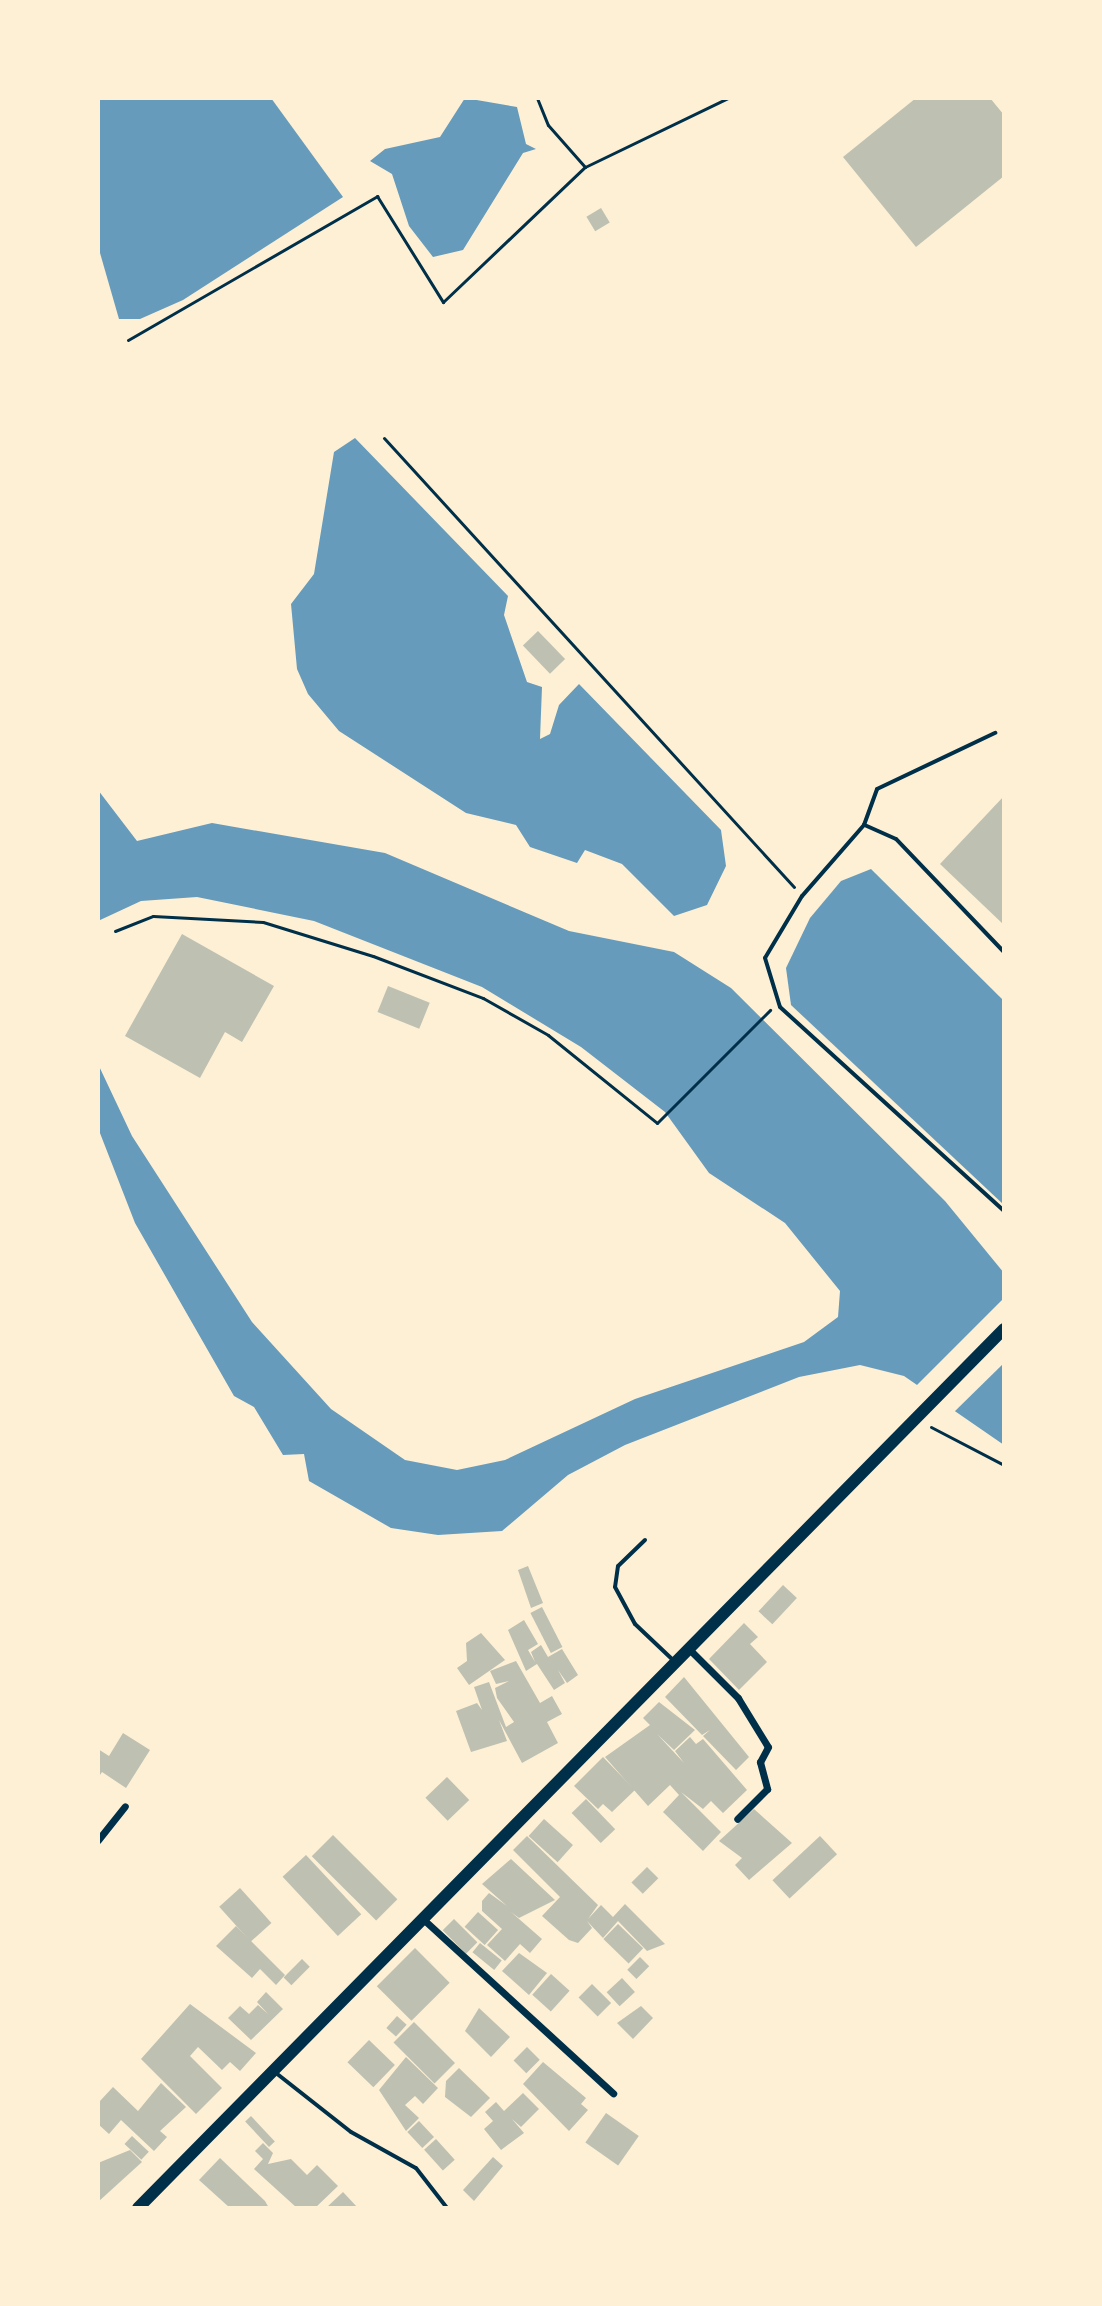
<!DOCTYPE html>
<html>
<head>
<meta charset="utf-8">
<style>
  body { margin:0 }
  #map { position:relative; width:1102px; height:2306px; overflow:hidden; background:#fdf0d5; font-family:Quicksand,sans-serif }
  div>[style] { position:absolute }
  .water>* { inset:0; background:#669bbc }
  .pier>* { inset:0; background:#fdf0d5 }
  .building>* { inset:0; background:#bec0b2; transform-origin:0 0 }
  .path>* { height:3px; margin:-1.5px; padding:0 1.5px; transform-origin:1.5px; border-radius:1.5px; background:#003049 }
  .service>* { height:4px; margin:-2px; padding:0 2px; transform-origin:2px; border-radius:2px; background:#003049 }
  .minor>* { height:7px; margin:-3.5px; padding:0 3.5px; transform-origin:3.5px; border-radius:3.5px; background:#003049 }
  .trunk>* { height:12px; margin:-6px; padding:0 6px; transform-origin:6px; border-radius:6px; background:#003049 }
  span { translate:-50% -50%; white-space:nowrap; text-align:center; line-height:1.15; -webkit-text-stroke:6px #fdf0d5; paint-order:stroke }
  .frame { position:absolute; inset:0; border:100px solid #fdf0d5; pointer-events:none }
</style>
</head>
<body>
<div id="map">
  <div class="water">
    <div style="clip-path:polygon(98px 98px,271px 98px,343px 197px,183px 300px,140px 319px,119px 319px,98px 246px)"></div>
    <div style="clip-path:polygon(465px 98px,517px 107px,526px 144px,536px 149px,523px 153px,463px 250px,433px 257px,409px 226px,392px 174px,370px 161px,385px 149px,440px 137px)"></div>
    <div style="clip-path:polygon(355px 438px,508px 596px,504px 615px,527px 682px,542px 687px,540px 739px,550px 734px,559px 705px,579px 684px,721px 830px,726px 866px,707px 905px,674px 916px,622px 864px,585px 850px,577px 863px,530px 847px,516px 825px,466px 813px,339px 731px,308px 694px,297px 669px,291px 604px,314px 574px,334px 452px)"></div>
    <div style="clip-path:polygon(98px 790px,137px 841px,212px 823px,385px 853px,569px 931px,674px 952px,731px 988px,945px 1201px,1004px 1273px,1004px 1445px,904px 1376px,860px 1365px,799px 1377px,625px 1445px,568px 1475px,502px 1531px,438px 1535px,391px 1528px,309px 1481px,304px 1454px,283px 1455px,254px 1407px,234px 1396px,135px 1223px,98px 1128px,98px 1064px,132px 1136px,252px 1322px,331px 1409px,405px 1460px,457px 1470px,505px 1460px,635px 1399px,804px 1342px,838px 1317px,840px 1291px,785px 1223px,709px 1173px,665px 1112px,581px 1047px,482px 987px,314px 921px,197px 897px,141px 901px,98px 921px)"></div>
    <div style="clip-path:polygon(871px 869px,1004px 1001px,1004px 1205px,791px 1005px,786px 968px,810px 918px,841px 881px)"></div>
  </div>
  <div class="pier">
    <div style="clip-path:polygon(1004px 1298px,1004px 1363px,951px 1415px,914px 1388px)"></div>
  </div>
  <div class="building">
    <div style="clip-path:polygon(916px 98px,990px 98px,1004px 115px,1004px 176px,916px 247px,843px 157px)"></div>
    <div style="left:601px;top:208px;width:17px;height:17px;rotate:59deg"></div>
    <div style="left:538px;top:631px;width:39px;height:21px;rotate:46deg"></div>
    <div style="clip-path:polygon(1004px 796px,1004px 925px,940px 864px)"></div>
    <div style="clip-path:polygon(182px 934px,274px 986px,242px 1042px,225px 1032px,200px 1078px,125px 1036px)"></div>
    <div style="left:388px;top:986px;width:45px;height:28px;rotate:22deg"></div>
    <div style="clip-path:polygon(528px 1566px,543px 1603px,531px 1608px,518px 1570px)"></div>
    <div style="left:783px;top:1585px;width:19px;height:36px;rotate:43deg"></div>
    <div style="left:542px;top:1607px;width:45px;height:13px;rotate:63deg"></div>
    <div style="clip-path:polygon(524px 1620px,538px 1644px,528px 1650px,535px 1662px,531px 1652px,541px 1645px,548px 1657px,562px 1649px,578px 1675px,567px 1683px,558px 1670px,565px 1683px,554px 1690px,537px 1664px,526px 1671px,508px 1630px)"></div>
    <div style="clip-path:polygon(744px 1623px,758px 1637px,750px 1644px,767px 1662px,739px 1690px,709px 1659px)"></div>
    <div style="clip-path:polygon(481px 1633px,505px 1660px,469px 1685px,457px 1668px,467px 1661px,466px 1643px)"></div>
    <div style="clip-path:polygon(516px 1661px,540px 1703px,552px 1696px,562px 1714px,547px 1722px,558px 1743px,522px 1763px,499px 1720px,507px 1741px,471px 1752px,456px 1711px,477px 1703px,482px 1710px,474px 1687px,489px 1682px,506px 1727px,514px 1722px,497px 1698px,495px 1688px,509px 1681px,496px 1684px,490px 1671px)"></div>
    <div style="clip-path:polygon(684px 1677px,749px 1757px,736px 1770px,703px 1736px,710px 1730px,702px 1735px,665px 1697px)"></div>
    <div style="clip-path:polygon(659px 1702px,695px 1730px,674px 1750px,657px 1734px,684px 1763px,675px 1751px,690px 1737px,696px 1744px,703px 1739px,747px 1790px,723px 1813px,711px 1801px,703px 1809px,681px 1792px,721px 1832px,703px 1851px,663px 1812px,679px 1795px,670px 1785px,648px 1806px,605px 1757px,650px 1725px,643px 1718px)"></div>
    <div style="clip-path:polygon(123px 1733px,150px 1750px,126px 1788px,102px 1772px,98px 1778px,98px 1749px,109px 1756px)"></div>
    <div style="clip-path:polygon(603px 1757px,635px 1790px,612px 1812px,603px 1804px,598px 1809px,574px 1786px)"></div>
    <div style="left:447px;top:1777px;width:32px;height:30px;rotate:46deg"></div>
    <div style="left:586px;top:1799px;width:42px;height:20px;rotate:46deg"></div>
    <div style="clip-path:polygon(754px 1809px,792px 1843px,749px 1880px,735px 1865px,742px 1858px,719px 1841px)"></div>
    <div style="left:544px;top:1819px;width:39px;height:23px;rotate:42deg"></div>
    <div style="left:333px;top:1835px;width:91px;height:30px;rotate:45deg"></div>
    <div style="clip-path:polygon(527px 1836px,598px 1905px,588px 1919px,601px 1905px,613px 1917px,625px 1904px,665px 1944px,647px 1951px,618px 1921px,603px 1938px,587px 1921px,592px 1928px,578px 1943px,569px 1940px,542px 1916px,560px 1897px,513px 1850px)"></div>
    <div style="left:820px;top:1836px;width:25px;height:65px;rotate:47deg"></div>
    <div style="left:306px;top:1855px;width:81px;height:32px;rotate:47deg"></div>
    <div style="clip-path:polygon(511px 1859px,555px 1900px,519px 1918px,511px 1912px,542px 1939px,530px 1953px,520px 1944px,505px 1961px,487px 1945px,502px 1929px,482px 1911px,482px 1901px,489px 1893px,507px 1906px,482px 1884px)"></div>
    <div style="left:647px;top:1867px;width:16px;height:22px;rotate:45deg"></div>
    <div style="left:240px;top:1888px;width:47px;height:28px;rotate:48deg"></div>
    <div style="left:478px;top:1912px;width:27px;height:20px;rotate:42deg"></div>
    <div style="left:454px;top:1919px;width:33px;height:16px;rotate:45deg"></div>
    <div style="left:618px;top:1924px;width:35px;height:21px;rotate:44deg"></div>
    <div style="clip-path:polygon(236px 1926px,285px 1975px,276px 1985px,260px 1969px,252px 1978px,216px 1946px)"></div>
    <div style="left:480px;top:1943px;width:28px;height:12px;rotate:39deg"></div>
    <div style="left:415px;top:1948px;width:49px;height:54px;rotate:45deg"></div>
    <div style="clip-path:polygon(519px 1953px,547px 1973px,529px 1995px,502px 1971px)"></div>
    <div style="left:640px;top:1957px;width:13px;height:18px;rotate:45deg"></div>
    <div style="left:302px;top:1959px;width:11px;height:26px;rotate:45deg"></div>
    <div style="left:551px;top:1974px;width:25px;height:28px;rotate:42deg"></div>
    <div style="left:622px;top:1978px;width:19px;height:21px;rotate:47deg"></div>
    <div style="left:592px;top:1984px;width:27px;height:19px;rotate:45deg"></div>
    <div style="clip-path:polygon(266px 1992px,283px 2009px,251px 2040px,228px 2018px,240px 2006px,249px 2014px,258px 2005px,268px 2014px,257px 2002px)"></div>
    <div style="clip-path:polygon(190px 2004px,256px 2053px,240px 2071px,230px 2062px,222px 2070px,198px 2047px,190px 2056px,222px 2088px,196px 2114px,141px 2059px)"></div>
    <div style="clip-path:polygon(641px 2006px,653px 2018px,633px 2039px,617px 2023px)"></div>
    <div style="clip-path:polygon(479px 2008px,510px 2037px,491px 2057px,465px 2031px)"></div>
    <div style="left:397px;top:2016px;width:13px;height:16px;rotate:42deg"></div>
    <div style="left:414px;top:2022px;width:58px;height:29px;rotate:45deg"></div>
    <div style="left:369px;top:2040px;width:36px;height:31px;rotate:44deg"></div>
    <div style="left:527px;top:2047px;width:18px;height:19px;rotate:45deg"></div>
    <div style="clip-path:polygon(406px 2057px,438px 2088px,423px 2104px,415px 2096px,405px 2105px,419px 2118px,406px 2131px,379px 2090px)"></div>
    <div style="clip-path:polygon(543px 2062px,586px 2098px,581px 2104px,588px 2110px,569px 2131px,523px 2084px)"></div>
    <div style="clip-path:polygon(459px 2068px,490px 2098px,471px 2117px,445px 2097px,446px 2081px)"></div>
    <div style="clip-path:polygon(161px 2083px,186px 2107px,160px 2131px,167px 2137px,154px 2151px,121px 2120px,109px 2134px,98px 2124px,100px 2101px,113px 2087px,138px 2111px)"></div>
    <div style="clip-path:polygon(523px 2093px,539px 2109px,521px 2127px,512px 2119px,524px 2133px,501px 2150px,484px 2129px,493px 2121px,485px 2112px,496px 2102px,504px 2111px)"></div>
    <div style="left:606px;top:2113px;width:40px;height:36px;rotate:35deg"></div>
    <div style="left:251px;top:2116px;width:35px;height:8px;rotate:47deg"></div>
    <div style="left:419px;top:2121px;width:22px;height:16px;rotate:47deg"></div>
    <div style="left:132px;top:2136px;width:23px;height:11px;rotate:43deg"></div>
    <div style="left:436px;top:2139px;width:28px;height:16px;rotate:48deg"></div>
    <div style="clip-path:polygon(263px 2143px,273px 2153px,268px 2164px,291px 2159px,307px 2175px,317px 2165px,338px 2186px,315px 2208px,297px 2208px,254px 2169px,263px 2159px,255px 2151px)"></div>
    <div style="clip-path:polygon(130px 2150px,142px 2162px,98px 2202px,98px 2163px)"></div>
    <div style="clip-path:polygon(493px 2157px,503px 2166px,474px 2201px,463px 2190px)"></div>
    <div style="clip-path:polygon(220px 2158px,265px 2201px,269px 2208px,230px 2208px,199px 2180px)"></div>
    <div style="clip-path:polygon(343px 2192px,358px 2208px,326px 2208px)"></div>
  </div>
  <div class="path">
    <div style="left:537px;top:98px;width:29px;rotate:68deg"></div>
    <div style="left:548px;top:125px;width:56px;rotate:48.6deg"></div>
    <div style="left:128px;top:340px;width:288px;rotate:-30deg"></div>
    <div style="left:377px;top:196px;width:125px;rotate:58.1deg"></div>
    <div style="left:443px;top:302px;width:196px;rotate:-43.6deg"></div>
    <div style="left:585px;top:167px;width:159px;rotate:-25.8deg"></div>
    <div style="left:384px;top:438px;width:608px;rotate:47.6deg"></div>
    <div style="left:115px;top:931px;width:41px;rotate:-21.5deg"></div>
    <div style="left:153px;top:916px;width:110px;rotate:3.1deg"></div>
    <div style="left:263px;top:922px;width:115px;rotate:17.2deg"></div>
    <div style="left:373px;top:956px;width:118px;rotate:20.9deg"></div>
    <div style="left:483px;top:998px;width:75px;rotate:29.6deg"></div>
    <div style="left:548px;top:1035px;width:140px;rotate:38.9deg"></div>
    <div style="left:657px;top:1123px;width:160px;rotate:-45deg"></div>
    <div style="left:931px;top:1427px;width:82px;rotate:27.5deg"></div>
  </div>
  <div class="service">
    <div style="left:864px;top:825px;width:38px;rotate:-70deg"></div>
    <div style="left:877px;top:789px;width:131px;rotate:-25.4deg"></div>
    <div style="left:1004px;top:952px;width:156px;rotate:-133.7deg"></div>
    <div style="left:896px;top:839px;width:35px;rotate:-156deg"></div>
    <div style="left:864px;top:825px;width:94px;rotate:131.1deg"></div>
    <div style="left:802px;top:896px;width:72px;rotate:120.8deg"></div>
    <div style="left:765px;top:958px;width:51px;rotate:73deg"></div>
    <div style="left:780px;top:1007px;width:303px;rotate:42.3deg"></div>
    <div style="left:645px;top:1540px;width:37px;rotate:136deg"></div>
    <div style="left:618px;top:1566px;width:21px;rotate:98deg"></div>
    <div style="left:615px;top:1587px;width:42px;rotate:61.6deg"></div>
    <div style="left:635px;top:1624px;width:52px;rotate:43.5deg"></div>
    <div style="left:276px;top:2073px;width:95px;rotate:38.2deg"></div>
    <div style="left:351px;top:2132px;width:74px;rotate:29deg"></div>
    <div style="left:416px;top:2168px;width:51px;rotate:52.2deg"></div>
  </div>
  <div class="minor">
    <div style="left:690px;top:1650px;width:68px;rotate:45deg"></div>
    <div style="left:738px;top:1698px;width:57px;rotate:58.5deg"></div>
    <div style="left:768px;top:1747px;width:17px;rotate:118deg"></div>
    <div style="left:760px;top:1762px;width:28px;rotate:75deg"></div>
    <div style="left:767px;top:1789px;width:42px;rotate:135deg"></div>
    <div style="left:98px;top:1840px;width:43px;rotate:-51.5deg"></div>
    <div style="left:423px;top:1919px;width:258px;rotate:42.5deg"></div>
  </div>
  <div class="trunk">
    <div style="left:138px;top:2208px;width:1234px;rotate:-45.43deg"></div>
  </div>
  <div class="frame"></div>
</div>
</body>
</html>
